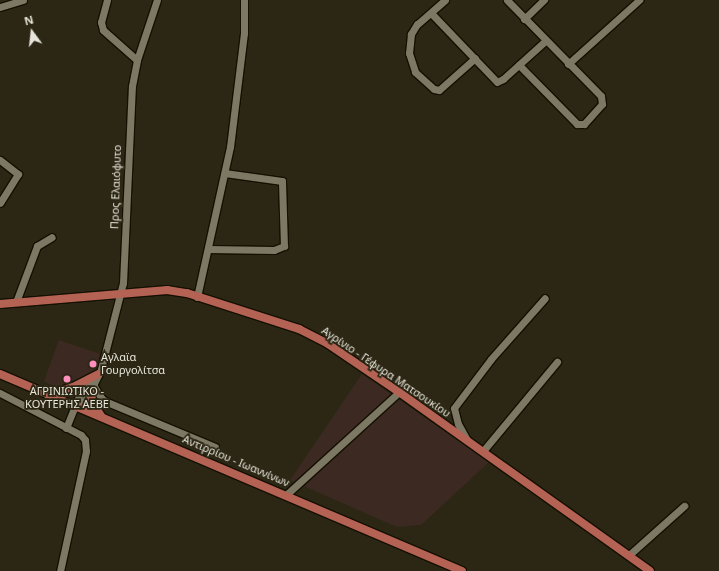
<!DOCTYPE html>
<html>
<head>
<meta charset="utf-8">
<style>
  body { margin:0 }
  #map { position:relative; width:719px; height:571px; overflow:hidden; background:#2c2715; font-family:"Noto Sans",sans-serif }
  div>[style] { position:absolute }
  .industrial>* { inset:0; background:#3c2a22 }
  .roads { filter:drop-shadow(1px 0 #141001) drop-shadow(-1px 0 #141001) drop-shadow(0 1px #141001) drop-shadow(0 -1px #141001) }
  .minor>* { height:7px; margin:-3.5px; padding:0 3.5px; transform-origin:3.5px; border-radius:3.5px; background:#7d7863 }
  .major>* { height:8px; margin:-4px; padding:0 4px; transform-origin:4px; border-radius:4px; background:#b46254 }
  .dots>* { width:11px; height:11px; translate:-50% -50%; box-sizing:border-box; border:2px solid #2c2715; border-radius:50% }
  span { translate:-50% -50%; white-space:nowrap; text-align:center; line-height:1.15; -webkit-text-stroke:3.5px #2c2715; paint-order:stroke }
  .street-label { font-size:11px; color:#e7e5d9 }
  .poi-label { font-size:11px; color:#e7e5d9 }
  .left { translate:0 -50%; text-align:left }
  .north { position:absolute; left:12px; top:12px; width:40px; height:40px; -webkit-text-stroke:3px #2c2715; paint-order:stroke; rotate:345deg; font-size:11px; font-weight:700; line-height:16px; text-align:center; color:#e7e5d9 }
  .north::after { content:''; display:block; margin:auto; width:14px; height:18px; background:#e7e5d9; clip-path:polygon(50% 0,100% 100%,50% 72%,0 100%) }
</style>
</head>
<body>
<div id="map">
  <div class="industrial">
    <div style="clip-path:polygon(59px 340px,100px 354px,95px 372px,60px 389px,44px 381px)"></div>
    <div style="clip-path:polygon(362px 374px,489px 462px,421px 525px,397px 527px,290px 480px)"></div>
  </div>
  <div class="roads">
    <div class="minor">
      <div style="left:107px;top:0;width:23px;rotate:105deg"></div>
      <div style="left:101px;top:22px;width:8px;rotate:76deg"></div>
      <div style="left:103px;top:30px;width:45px;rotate:41.4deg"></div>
      <div style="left:445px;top:0;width:37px;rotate:139deg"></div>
      <div style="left:417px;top:24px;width:12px;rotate:121deg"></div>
      <div style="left:411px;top:34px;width:19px;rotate:96deg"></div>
      <div style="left:409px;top:53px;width:20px;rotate:72deg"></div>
      <div style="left:415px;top:72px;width:25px;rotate:42deg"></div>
      <div style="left:434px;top:89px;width:5px;rotate:11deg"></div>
      <div style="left:439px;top:90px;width:48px;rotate:-41.6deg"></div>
      <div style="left:507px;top:0;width:134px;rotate:45.6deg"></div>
      <div style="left:601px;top:96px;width:8px;rotate:83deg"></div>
      <div style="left:602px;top:104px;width:27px;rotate:132deg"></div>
      <div style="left:584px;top:124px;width:7px;rotate:180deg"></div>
      <div style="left:577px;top:124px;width:83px;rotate:-134.5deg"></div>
      <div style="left:0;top:7px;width:24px;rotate:-17deg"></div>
      <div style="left:431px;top:13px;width:95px;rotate:46.3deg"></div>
      <div style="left:497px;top:82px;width:7px;rotate:-27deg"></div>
      <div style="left:503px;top:79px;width:57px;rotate:-42.1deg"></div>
      <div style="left:524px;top:19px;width:28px;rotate:-44deg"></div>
      <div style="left:568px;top:64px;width:96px;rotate:-42deg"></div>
      <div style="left:0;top:160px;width:23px;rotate:38deg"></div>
      <div style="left:18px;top:174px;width:34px;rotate:122deg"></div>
      <div style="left:208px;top:249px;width:66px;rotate:0.9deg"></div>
      <div style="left:274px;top:250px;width:11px;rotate:-22deg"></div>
      <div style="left:284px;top:246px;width:65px;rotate:-91.8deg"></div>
      <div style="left:282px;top:181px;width:58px;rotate:-172deg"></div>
      <div style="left:197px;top:297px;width:154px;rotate:-77.6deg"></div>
      <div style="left:230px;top:147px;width:115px;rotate:-83deg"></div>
      <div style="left:244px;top:33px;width:33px;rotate:-90deg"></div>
      <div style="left:16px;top:302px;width:60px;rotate:-69.4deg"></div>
      <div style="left:37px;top:246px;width:17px;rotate:-31deg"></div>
      <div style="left:92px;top:383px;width:19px;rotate:58deg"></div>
      <div style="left:102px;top:399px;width:6px;rotate:31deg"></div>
      <div style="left:107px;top:402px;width:117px;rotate:22.6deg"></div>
      <div style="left:0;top:393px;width:91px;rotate:27.4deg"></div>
      <div style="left:81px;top:435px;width:6px;rotate:51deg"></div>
      <div style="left:85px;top:440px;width:11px;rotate:85deg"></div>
      <div style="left:86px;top:451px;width:123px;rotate:102.2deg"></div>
      <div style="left:77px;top:407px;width:12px;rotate:-42deg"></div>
      <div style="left:86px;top:399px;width:34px;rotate:-63deg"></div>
      <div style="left:101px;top:369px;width:89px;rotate:-75.7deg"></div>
      <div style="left:123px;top:283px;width:197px;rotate:-87.4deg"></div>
      <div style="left:132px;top:86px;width:26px;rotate:-79deg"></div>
      <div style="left:137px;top:60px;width:63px;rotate:-71.6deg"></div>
      <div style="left:66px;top:428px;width:37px;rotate:-68deg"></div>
      <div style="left:80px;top:394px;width:16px;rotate:-43deg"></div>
      <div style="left:467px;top:440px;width:18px;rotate:-119deg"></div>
      <div style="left:458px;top:424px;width:16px;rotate:-104deg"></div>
      <div style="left:454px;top:408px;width:61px;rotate:-52.9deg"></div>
      <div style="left:491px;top:359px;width:81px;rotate:-48.5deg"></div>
      <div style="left:483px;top:451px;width:116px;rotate:-50.3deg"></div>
      <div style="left:287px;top:494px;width:151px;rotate:-42.3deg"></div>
      <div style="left:629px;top:555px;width:74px;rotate:-41.7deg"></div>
    </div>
    <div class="major">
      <div style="left:0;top:304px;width:168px;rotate:-4.8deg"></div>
      <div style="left:167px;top:290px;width:20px;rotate:9deg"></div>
      <div style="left:187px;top:293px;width:118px;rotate:17.8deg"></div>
      <div style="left:299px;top:329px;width:33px;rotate:27deg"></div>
      <div style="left:328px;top:344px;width:86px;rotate:34.1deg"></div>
      <div style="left:399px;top:392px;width:308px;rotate:35.5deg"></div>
      <div style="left:0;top:374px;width:502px;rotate:23.09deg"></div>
      <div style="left:90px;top:390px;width:14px;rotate:78deg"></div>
      <div style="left:93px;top:404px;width:14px;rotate:56deg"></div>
      <div style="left:48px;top:395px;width:26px;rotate:-18deg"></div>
      <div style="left:73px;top:387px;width:28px;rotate:-27deg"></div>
    </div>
  </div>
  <div class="dots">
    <div style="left:93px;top:364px;background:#fe8ebb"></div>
    <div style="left:67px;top:379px;background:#fe8ebb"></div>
  </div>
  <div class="street-label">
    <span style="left:116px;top:187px;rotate:-88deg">Προς Ελαιόφυτο</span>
    <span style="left:386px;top:372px;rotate:34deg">Αγρίνιο - Γέφυρα Ματσουκίου</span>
    <span style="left:236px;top:461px;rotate:23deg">Αντιρρίου - Ιωαννίνων</span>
  </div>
  <div class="poi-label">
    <span class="left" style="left:101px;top:364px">Αγλαϊα<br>Γουργολίτσα</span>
    <span style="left:67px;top:398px">ΑΓΡΙΝΙΩΤΙΚΟ -<br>ΚΟΥΤΕΡΗΣ ΑΕΒΕ</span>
  </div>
  <div class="north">N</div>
</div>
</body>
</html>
